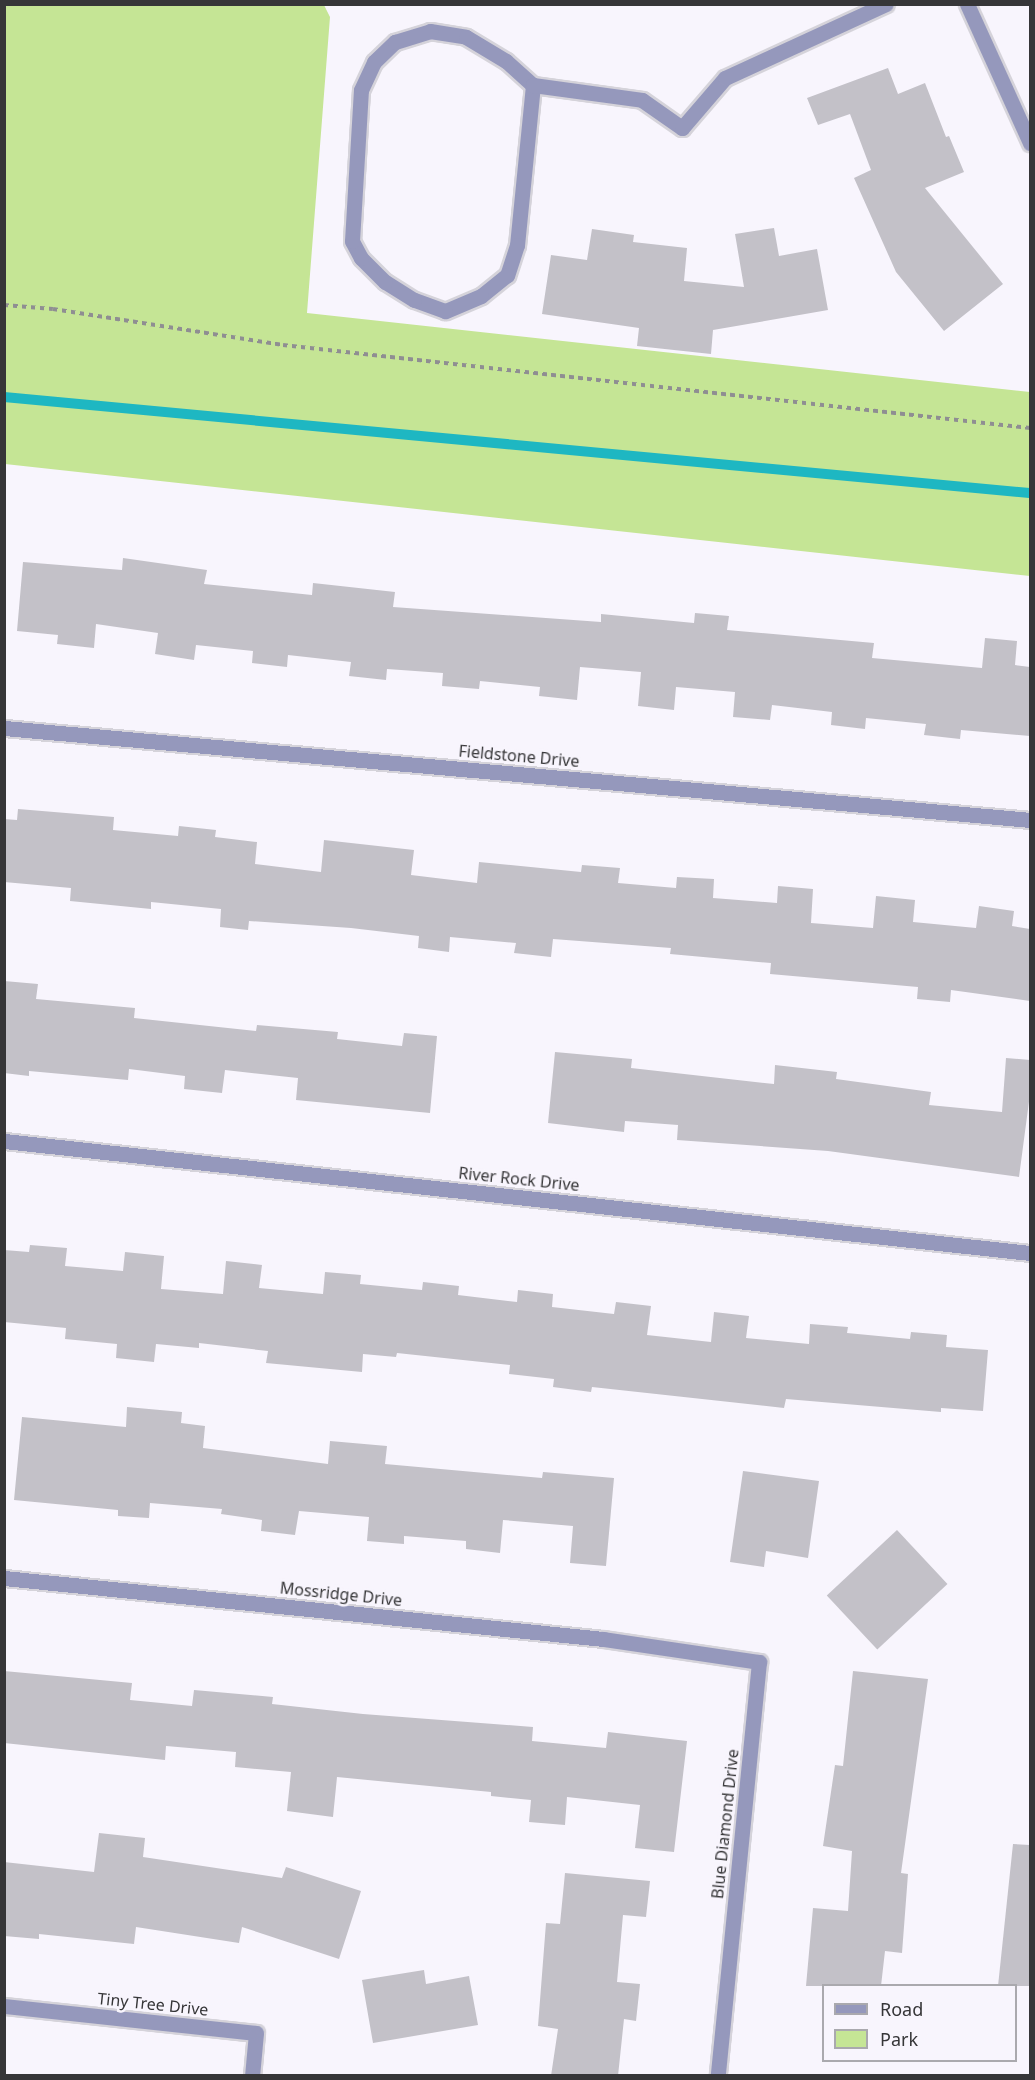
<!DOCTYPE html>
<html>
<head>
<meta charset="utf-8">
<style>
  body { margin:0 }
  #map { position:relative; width:1035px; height:2080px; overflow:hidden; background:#f8f5fd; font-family:"Noto Sans",sans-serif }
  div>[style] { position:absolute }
  .green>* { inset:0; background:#c5e595 }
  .stream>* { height:10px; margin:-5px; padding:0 5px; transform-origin:5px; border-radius:5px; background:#1eb7c2 }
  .building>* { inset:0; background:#c3c1c8; transform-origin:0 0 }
  .path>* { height:4px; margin-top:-2px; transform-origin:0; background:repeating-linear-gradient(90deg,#8f8e92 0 4.5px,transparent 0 9px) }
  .roads { filter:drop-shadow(2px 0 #d5d3da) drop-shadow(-2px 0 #d5d3da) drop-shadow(0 2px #d5d3da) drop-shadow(0 -2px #d5d3da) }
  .minor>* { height:15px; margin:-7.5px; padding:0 7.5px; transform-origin:7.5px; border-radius:7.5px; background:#9598bc }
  span { translate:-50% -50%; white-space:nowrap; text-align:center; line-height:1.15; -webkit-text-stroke:5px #f8f5fd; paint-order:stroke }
  .street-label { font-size:16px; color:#363638 }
  .frame { position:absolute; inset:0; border:6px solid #363638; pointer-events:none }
  .legend { position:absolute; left:822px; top:1984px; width:195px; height:78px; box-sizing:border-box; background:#f8f5fd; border:2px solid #aaa9ae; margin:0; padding:8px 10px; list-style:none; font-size:18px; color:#363638 }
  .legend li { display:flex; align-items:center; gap:12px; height:30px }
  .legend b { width:30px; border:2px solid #aaa9ae }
</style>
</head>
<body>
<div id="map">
  <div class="green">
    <div style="clip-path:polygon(5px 4px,324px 5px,330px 17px,307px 313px,1030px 392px,1030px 576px,5px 464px)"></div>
  </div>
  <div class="stream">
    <div style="left:4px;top:397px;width:1030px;rotate:5.35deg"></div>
  </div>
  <div class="building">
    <div style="clip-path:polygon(888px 68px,898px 94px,925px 83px,946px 137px,949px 136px,964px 172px,925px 188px,1003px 284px,944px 331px,896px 272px,854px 178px,871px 170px,850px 114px,818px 125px,807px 98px)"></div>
    <div style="clip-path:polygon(774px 228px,779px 256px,817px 249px,828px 310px,713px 330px,711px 354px,637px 346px,639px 328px,542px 314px,551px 255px,587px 260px,592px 229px,634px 235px,633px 242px,687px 248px,684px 281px,744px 287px,735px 234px)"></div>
    <div style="clip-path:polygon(123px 558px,207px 570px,204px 584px,312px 595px,313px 583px,395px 592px,393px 607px,601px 622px,601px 614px,694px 623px,695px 613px,729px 616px,727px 630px,874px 643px,872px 658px,982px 668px,985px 638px,1017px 641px,1015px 665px,1030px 667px,1030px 736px,961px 730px,960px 739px,924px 735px,926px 724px,866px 718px,865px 729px,831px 725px,832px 712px,772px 705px,770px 720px,733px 717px,735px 692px,676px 687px,674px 710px,638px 706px,641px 672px,580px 667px,577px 700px,539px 696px,540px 687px,480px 681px,479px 689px,442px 686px,443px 673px,387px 669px,386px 680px,349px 676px,351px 662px,288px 655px,287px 667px,252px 663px,253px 651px,196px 645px,194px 660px,155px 654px,158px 633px,96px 624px,94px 648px,57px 644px,58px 635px,17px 631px,23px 562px,122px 570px)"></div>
    <div style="clip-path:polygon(18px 809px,114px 817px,113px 830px,178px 836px,179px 826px,216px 830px,215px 837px,257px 842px,255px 864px,321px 872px,324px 840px,414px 850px,411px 875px,477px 883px,479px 862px,581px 872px,582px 865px,620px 868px,618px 883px,676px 888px,677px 877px,714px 879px,713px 898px,777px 903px,778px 886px,813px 889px,811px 923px,873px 928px,876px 896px,915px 900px,913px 922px,976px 928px,979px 906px,1014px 911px,1012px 926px,1030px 929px,1030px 1001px,951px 990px,950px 1002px,917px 999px,918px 987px,770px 974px,771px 963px,670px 954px,671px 948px,553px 939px,551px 957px,514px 953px,516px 943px,450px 937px,449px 952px,418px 948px,419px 936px,351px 928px,249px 921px,248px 930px,220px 927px,221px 909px,151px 902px,151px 909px,70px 901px,71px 888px,4px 882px,4px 819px,17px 820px)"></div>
    <div style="clip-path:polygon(4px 981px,38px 984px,36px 999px,135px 1008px,134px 1018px,256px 1031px,257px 1025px,338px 1032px,337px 1039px,402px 1046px,404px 1033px,437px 1036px,430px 1113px,296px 1100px,298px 1078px,225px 1070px,222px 1093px,184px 1089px,185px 1076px,129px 1069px,128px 1080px,29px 1071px,29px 1076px,4px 1073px)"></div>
    <div style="clip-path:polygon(555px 1052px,632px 1059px,631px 1068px,774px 1084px,775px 1065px,837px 1072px,836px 1079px,931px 1092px,929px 1105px,1002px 1112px,1006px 1058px,1030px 1060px,1030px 1094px,1019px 1177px,828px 1151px,677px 1140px,678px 1125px,625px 1121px,624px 1132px,548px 1123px)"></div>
    <div style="clip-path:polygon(30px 1245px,67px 1248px,65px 1266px,123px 1271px,125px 1252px,164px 1256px,161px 1289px,223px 1294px,226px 1261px,262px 1265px,259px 1288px,323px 1294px,325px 1272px,361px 1275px,360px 1284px,422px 1290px,423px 1282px,459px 1286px,458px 1295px,517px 1302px,518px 1290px,553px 1294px,552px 1307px,614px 1314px,616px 1302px,651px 1306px,647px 1335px,711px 1342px,714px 1312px,749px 1316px,746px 1338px,809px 1344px,810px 1324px,848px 1327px,847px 1333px,910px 1339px,911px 1332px,947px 1335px,946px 1347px,988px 1350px,983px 1411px,941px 1408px,941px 1412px,786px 1399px,784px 1408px,592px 1387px,591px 1392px,553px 1387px,554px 1379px,509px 1374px,510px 1365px,397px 1353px,396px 1357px,363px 1354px,362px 1372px,266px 1363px,268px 1351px,199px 1343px,199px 1348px,156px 1344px,154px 1362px,116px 1358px,117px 1344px,65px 1339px,66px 1328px,4px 1322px,4px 1250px,29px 1252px)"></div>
    <div style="clip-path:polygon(127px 1407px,182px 1412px,181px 1423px,205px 1426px,203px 1448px,328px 1464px,330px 1441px,387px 1446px,385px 1464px,542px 1478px,543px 1472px,614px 1478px,606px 1566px,570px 1563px,573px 1526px,503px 1520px,500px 1553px,466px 1549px,466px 1541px,404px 1536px,404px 1544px,367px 1541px,369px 1517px,299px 1511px,295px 1535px,261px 1531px,262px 1520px,221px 1514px,222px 1509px,150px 1503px,149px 1518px,118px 1516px,118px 1510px,14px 1500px,22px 1417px,126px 1427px)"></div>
    <div style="clip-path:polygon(743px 1471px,819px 1481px,808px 1558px,766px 1551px,764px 1567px,730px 1562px)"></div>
    <div style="left:897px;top:1530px;width:74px;height:96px;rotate:47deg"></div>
    <div style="clip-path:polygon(4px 1671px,132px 1683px,130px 1700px,192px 1706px,194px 1690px,273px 1697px,272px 1704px,363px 1714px,533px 1727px,532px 1741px,606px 1748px,608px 1732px,687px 1741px,674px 1852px,635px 1848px,640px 1805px,567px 1797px,565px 1825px,529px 1822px,531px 1800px,491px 1796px,491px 1792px,337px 1777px,333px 1817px,287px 1811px,291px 1772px,235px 1767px,236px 1752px,166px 1746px,165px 1760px,4px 1743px)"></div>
    <div style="clip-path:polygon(853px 1671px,928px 1679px,901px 1873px,908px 1874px,902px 1953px,885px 1951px,881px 1986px,806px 1986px,813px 1908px,848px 1911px,852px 1851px,823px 1846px,835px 1765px,843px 1766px)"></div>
    <div style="clip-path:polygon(99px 1833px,145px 1838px,143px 1857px,282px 1878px,286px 1867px,361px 1891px,339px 1959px,242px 1927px,239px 1943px,136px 1927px,134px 1944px,39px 1934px,39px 1939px,4px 1936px,4px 1862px,94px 1872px)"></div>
    <div style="clip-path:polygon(1013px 1844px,1030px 1845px,1030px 1986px,998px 1986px)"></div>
    <div style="clip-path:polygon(565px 1873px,650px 1881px,646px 1917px,623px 1915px,617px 1982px,640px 1984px,636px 2021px,624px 2019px,618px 2076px,551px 2076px,558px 2029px,538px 2026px,546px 1923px,560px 1924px)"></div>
    <div style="clip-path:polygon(424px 1970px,426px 1984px,469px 1976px,478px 2025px,373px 2043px,362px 1980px)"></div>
  </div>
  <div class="path">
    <div style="left:4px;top:305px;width:49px;rotate:4.7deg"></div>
    <div style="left:53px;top:309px;width:233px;rotate:8.9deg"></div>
    <div style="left:283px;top:345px;width:752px;rotate:6.34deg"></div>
  </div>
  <div class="roads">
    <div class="minor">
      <div style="left:967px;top:4px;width:153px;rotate:65.6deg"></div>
      <div style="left:430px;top:31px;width:36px;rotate:9deg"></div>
      <div style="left:466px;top:37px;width:47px;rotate:31deg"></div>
      <div style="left:506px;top:61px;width:36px;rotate:42deg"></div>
      <div style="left:533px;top:85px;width:161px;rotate:95.7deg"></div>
      <div style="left:517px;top:245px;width:32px;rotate:108deg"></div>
      <div style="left:507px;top:275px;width:33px;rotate:141deg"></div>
      <div style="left:481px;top:296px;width:39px;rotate:157deg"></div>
      <div style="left:445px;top:311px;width:33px;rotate:-160deg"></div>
      <div style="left:414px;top:300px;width:34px;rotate:-148deg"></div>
      <div style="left:385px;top:282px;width:34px;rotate:-135deg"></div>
      <div style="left:361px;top:258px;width:19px;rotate:-118deg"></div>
      <div style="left:352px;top:241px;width:151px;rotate:-86.6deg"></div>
      <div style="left:361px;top:90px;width:31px;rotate:-65deg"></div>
      <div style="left:374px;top:62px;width:29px;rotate:-44deg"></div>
      <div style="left:395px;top:42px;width:37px;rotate:-17deg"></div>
      <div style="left:533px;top:85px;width:110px;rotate:7.8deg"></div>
      <div style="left:642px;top:100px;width:49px;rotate:35deg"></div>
      <div style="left:682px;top:128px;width:66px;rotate:-49.3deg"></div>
      <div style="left:725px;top:78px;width:177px;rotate:-24.7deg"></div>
      <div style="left:4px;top:728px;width:1030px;rotate:5.12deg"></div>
      <div style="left:4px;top:1141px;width:1032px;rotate:6.23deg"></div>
      <div style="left:4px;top:1578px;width:602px;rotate:5.81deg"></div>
      <div style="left:603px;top:1639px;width:158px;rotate:8.4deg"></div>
      <div style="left:759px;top:1662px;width:416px;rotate:95.7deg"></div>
      <div style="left:4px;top:2006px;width:253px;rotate:6.1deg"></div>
      <div style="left:256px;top:2033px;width:43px;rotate:95.3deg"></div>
    </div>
  </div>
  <div class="street-label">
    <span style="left:519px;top:756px;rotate:5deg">Fieldstone Drive</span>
    <span style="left:519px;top:1179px;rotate:6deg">River Rock Drive</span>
    <span style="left:341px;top:1594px;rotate:6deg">Mossridge Drive</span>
    <span style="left:725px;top:1824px;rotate:-84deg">Blue Diamond Drive</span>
    <span style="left:153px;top:2004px;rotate:6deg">Tiny Tree Drive</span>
  </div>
  <div class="frame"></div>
  <ul class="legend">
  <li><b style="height:8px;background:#9598bc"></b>Road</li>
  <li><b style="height:16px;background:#c5e595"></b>Park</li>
  </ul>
</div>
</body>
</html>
